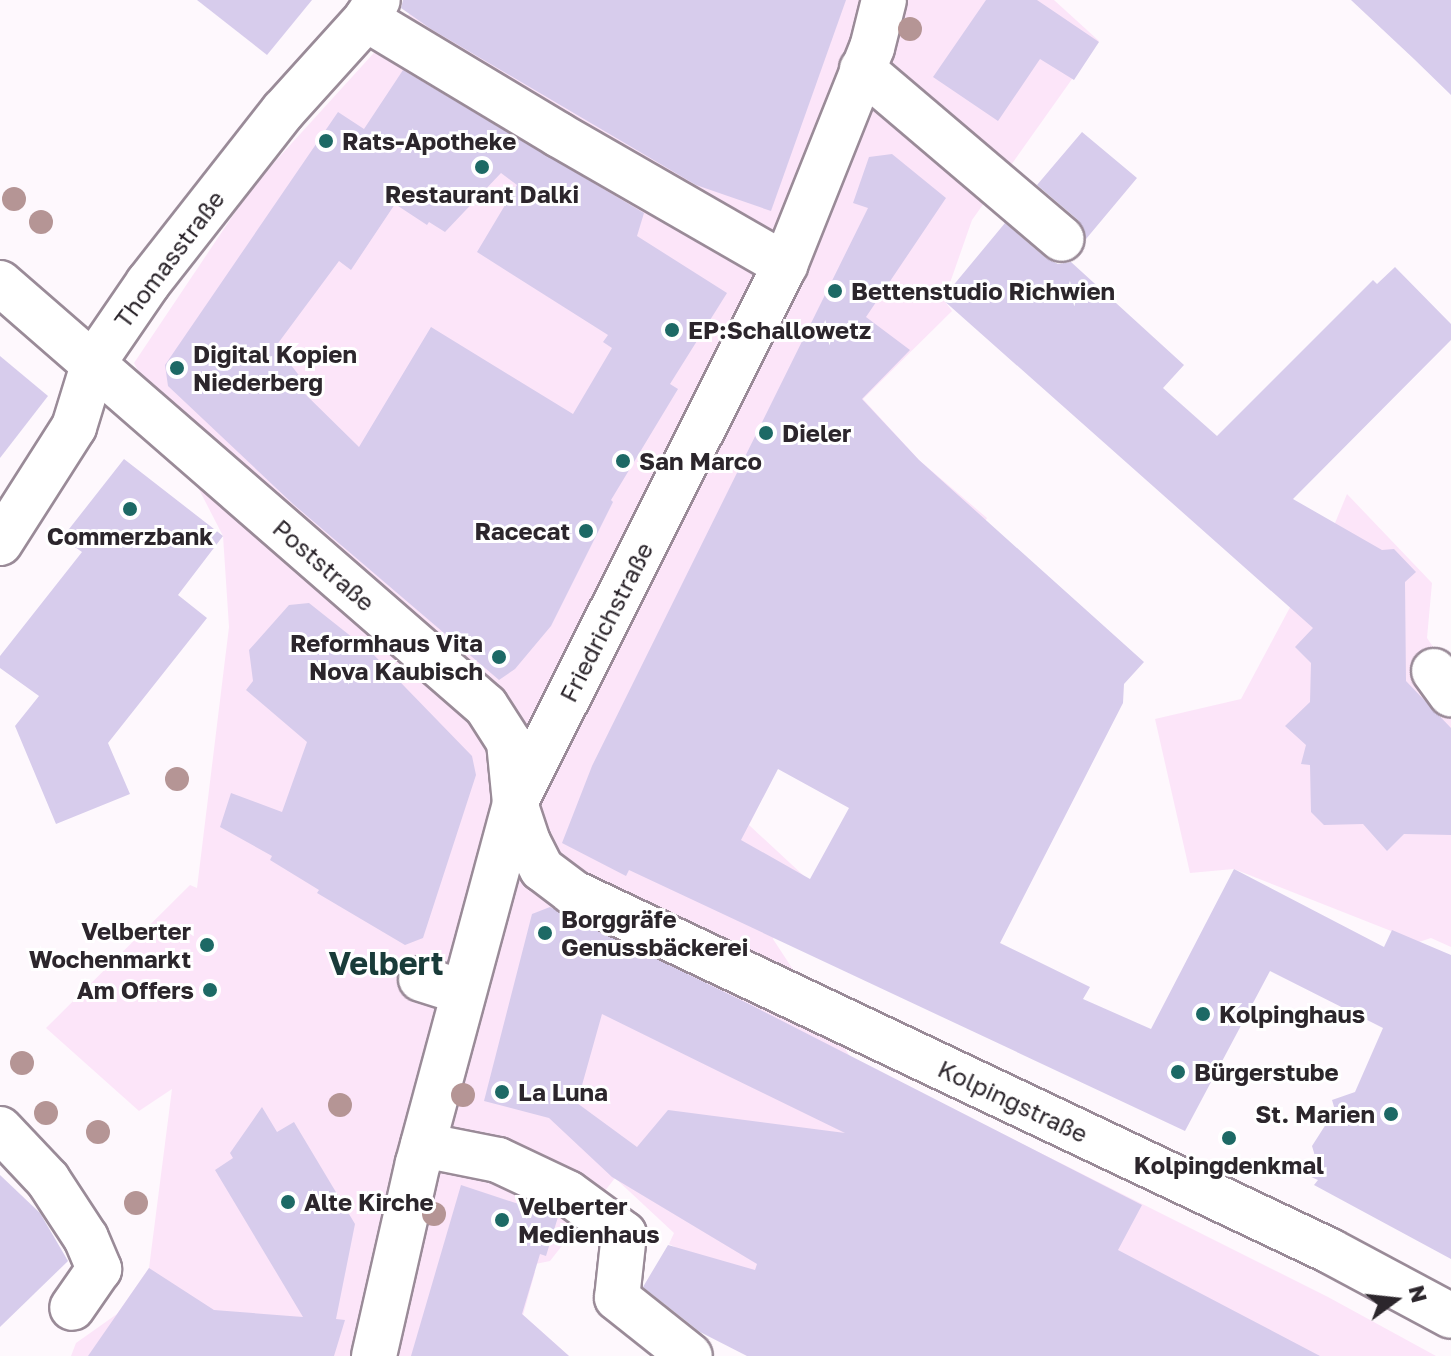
<!DOCTYPE html>
<html>
<head>
<meta charset="utf-8">
<style>
  body { margin:0 }
  #map { position:relative; width:1451px; height:1356px; overflow:hidden; background:#fef8fd; font-family:"Golos Text",sans-serif }
  div>[style] { position:absolute }
  .built>* { inset:0; background:#fce5f9 }
  .building>* { inset:0; background:#d7ccec }
  .roads { filter:drop-shadow(2px 0 #9a8b98) drop-shadow(-2px 0 #9a8b98) drop-shadow(0 2px #9a8b98) drop-shadow(0 -2px #9a8b98) }
  .minor>* { height:44px; margin:-22px; padding:0 22px; transform-origin:22px; border-radius:22px; background:#fff }
  .trees>* { width:24px; height:24px; margin:-12px; border-radius:50%; background:#b59595 }
  .dots>* { width:22px; height:22px; translate:-50% -50%; box-sizing:border-box; border:4px solid #fff; border-radius:50% }
  span { translate:-50% -50%; white-space:nowrap; text-align:center; line-height:1.15; -webkit-text-stroke:6px #fff; paint-order:stroke }
  .poi-label { font-size:24px; color:#2c262c; font-weight:700 }
  .left { translate:0 -50%; text-align:left }
  .right { translate:-100% -50%; text-align:right }
  .street-label { font-size:24px; color:#2c262c }
  .district-label { font-size:32px; color:#193b39; font-weight:700 }
  .north { position:absolute; left:1355px; top:1260px; width:80px; height:80px; -webkit-text-stroke:6px #fff; paint-order:stroke; rotate:75deg; font-size:22px; font-weight:700; line-height:32px; text-align:center; color:#2c262c }
  .north::after { content:''; display:block; margin:auto; width:28px; height:36px; background:#2c262c; clip-path:polygon(50% 0,100% 100%,50% 72%,0 100%) }
</style>
</head>
<body>
<div id="map">
  <div class="built">
    <div style="clip-path:polygon(422px 0,1054px 0,1099px 41px,972px 220px,944px 300px,952px 311px,863px 399px,919px 460px,987px 518px,892px 703px,826px 670px,749px 825px,804px 876px,773px 939px,851px 1058px,1328px 1297px,1436px 1356px,761px 1356px,785px 1306px,669px 1244px,674px 1233px,615px 1178px,550px 1261px,521px 1267px,535px 1272px,523px 1315px,569px 1356px,71px 1356px,76px 1343px,117px 1314px,149px 1268px,172px 1089px,139px 1111px,46px 1028px,190px 885px,197px 888px,229px 627px,223px 536px,134px 363px,252px 187px)"></div>
    <div style="clip-path:polygon(1347px 494px,1432px 583px,1427px 638px,1451px 673px,1451px 947px,1431px 938px,1419px 942px,1234px 869px,1190px 873px,1155px 719px,1241px 699px,1335px 523px)"></div>
  </div>
  <div class="building">
    <div style="clip-path:polygon(197px 0,312px 0,267px 55px)"></div>
    <div style="clip-path:polygon(403px 0,846px 0,771px 211px,696px 185px,431px 29px,401px 8px)"></div>
    <div style="clip-path:polygon(986px 0,1037px 0,1099px 42px,1074px 80px,1040px 59px,998px 121px,933px 77px)"></div>
    <div style="clip-path:polygon(1351px 0,1451px 0,1451px 95px,1414px 59px)"></div>
    <div style="clip-path:polygon(evenodd,403px 70px,644px 213px,637px 236px,727px 293px,670px 384px,678px 389px,611px 500px,613px 502px,551px 626px,515px 669px,499px 680px,293px 504px,168px 386px,165px 365px,338px 112px,364px 129px,403px 70px,501px 173px,517px 185px,477px 252px,608px 335px,603px 342px,612px 348px,573px 414px,431px 327px,359px 447px,300px 389px,305px 383px,276px 346px,339px 261px,351px 270px,395px 204px,427px 225px,429px 222px,445px 232px,501px 173px)"></div>
    <div style="clip-path:polygon(1082px 132px,1137px 178px,1086px 239px,1078px 220px,1037px 185px)"></div>
    <div style="clip-path:polygon(evenodd,892px 154px,946px 198px,866px 317px,910px 350px,862px 399px,919px 460px,1144px 662px,1124px 684px,1123px 703px,1000px 943px,1090px 987px,1083px 999px,1151px 1029px,1234px 869px,1384px 947px,1392px 930px,1451px 955px,1451px 1259px,1314px 1185px,1318px 1180px,1309px 1176px,1317px 1163px,1312px 1146px,1335px 1110px,1332px 1100px,1355px 1092px,1383px 1028px,1270px 971px,1185px 1131px,629px 870px,626px 876px,562px 843px,592px 766px,868px 208px,853px 203px,869px 157px,892px 154px,778px 769px,849px 808px,810px 879px,741px 840px,778px 769px)"></div>
    <div style="clip-path:polygon(1005px 223px,1046px 258px,1058px 264px,1071px 262px,1184px 365px,1163px 388px,1217px 436px,1373px 280px,1377px 284px,1395px 267px,1451px 324px,1451px 340px,1293px 499px,1382px 550px,1394px 549px,1416px 572px,1405px 582px,1406px 681px,1451px 728px,1451px 835px,1404px 834px,1387px 851px,1363px 824px,1324px 825px,1311px 812px,1310px 765px,1301px 764px,1306px 745px,1285px 726px,1310px 702px,1311px 663px,1295px 647px,1313px 628px,942px 299px)"></div>
    <div style="clip-path:polygon(0 356px,48px 396px,0 458px)"></div>
    <div style="clip-path:polygon(124px 459px,223px 536px,178px 595px,207px 618px,108px 743px,130px 794px,56px 824px,15px 726px,39px 696px,0 668px,0 656px,82px 552px,62px 538px)"></div>
    <div style="clip-path:polygon(309px 603px,372px 653px,472px 756px,476px 775px,423px 938px,405px 945px,317px 893px,319px 890px,270px 860px,272px 856px,220px 827px,231px 793px,282px 812px,307px 742px,246px 690px,253px 681px,249px 650px,289px 605px)"></div>
    <div style="clip-path:polygon(evenodd,550px 907px,749px 1004px,1142px 1205px,1118px 1250px,1320px 1356px,747px 1356px,700px 1332px,643px 1287px,668px 1245px,755px 1270px,757px 1264px,612px 1177px,549px 1118px,484px 1101px,532px 914px,550px 907px,602px 1014px,726px 1075px,845px 1133px,668px 1110px,637px 1147px,577px 1103px,602px 1014px)"></div>
    <div style="clip-path:polygon(262px 1107px,277px 1132px,294px 1122px,355px 1224px,336px 1319px,345px 1320px,334px 1356px,88px 1356px,149px 1268px,214px 1310px,303px 1317px,215px 1170px,233px 1158px,230px 1153px)"></div>
    <div style="clip-path:polygon(0 1175px,40px 1213px,68px 1261px,0 1327px)"></div>
    <div style="clip-path:polygon(461px 1185px,558px 1217px,546px 1256px,540px 1254px,522px 1314px,569px 1356px,411px 1356px)"></div>
  </div>
  <div class="roads">
    <div class="minor">
      <div style="left:366px;top:19px;width:225px;rotate:31deg"></div>
      <div style="left:559px;top:135px;width:261px;rotate:29.9deg"></div>
      <div style="left:862px;top:69px;width:262px;rotate:40.4deg"></div>
      <div style="left:0;top:283px;width:644px;rotate:41.04deg"></div>
      <div style="left:486px;top:706px;width:43px;rotate:57.4deg"></div>
      <div style="left:509px;top:742px;width:61px;rotate:84.4deg"></div>
      <div style="left:515px;top:803px;width:41px;rotate:71.6deg"></div>
      <div style="left:528px;top:842px;width:30px;rotate:63deg"></div>
      <div style="left:542px;top:869px;width:38px;rotate:37deg"></div>
      <div style="left:572px;top:892px;width:839px;rotate:25.34deg"></div>
      <div style="left:1330px;top:1251px;width:137px;rotate:28.2deg"></div>
      <div style="left:0;top:543px;width:138px;rotate:-57.5deg"></div>
      <div style="left:74px;top:427px;width:68px;rotate:-72.9deg"></div>
      <div style="left:94px;top:362px;width:96px;rotate:-55.6deg"></div>
      <div style="left:148px;top:283px;width:219px;rotate:-51.9deg"></div>
      <div style="left:283px;top:111px;width:124px;rotate:-47.9deg"></div>
      <div style="left:366px;top:19px;width:22px;rotate:-58deg"></div>
      <div style="left:1434px;top:671px;width:29px;rotate:54deg"></div>
      <div style="left:421px;top:979px;width:43px;rotate:17.6deg"></div>
      <div style="left:0;top:1129px;width:70px;rotate:46.7deg"></div>
      <div style="left:48px;top:1180px;width:69px;rotate:56.8deg"></div>
      <div style="left:86px;top:1238px;width:34px;rotate:67deg"></div>
      <div style="left:99px;top:1269px;width:47px;rotate:124.7deg"></div>
      <div style="left:423px;top:1145px;width:76px;rotate:11.3deg"></div>
      <div style="left:498px;top:1160px;width:77px;rotate:25.2deg"></div>
      <div style="left:568px;top:1193px;width:69px;rotate:36.2deg"></div>
      <div style="left:624px;top:1234px;width:64px;rotate:96.2deg"></div>
      <div style="left:617px;top:1298px;width:93px;rotate:38.5deg"></div>
      <div style="left:374px;top:1356px;width:198px;rotate:-77.2deg"></div>
      <div style="left:418px;top:1163px;width:373px;rotate:-74.9deg"></div>
      <div style="left:515px;top:803px;width:602px;rotate:-63.35deg"></div>
      <div style="left:785px;top:265px;width:234px;rotate:-68.2deg"></div>
      <div style="left:872px;top:48px;width:49px;rotate:-76deg"></div>
    </div>
  </div>
  <div class="trees">
    <div style="left:910px;top:29px"></div>
    <div style="left:14px;top:199px"></div>
    <div style="left:41px;top:222px"></div>
    <div style="left:177px;top:779px"></div>
    <div style="left:22px;top:1063px"></div>
    <div style="left:463px;top:1095px"></div>
    <div style="left:340px;top:1105px"></div>
    <div style="left:46px;top:1113px"></div>
    <div style="left:98px;top:1132px"></div>
    <div style="left:136px;top:1203px"></div>
    <div style="left:434px;top:1214px"></div>
  </div>
  <div class="dots">
    <div style="left:326px;top:141px;background:#1d6965"></div>
    <div style="left:482px;top:167px;background:#1d6965"></div>
    <div style="left:835px;top:291px;background:#1d6965"></div>
    <div style="left:672px;top:330px;background:#1d6965"></div>
    <div style="left:177px;top:368px;background:#1d6965"></div>
    <div style="left:766px;top:433px;background:#1d6965"></div>
    <div style="left:623px;top:461px;background:#1d6965"></div>
    <div style="left:130px;top:509px;background:#1d6965"></div>
    <div style="left:586px;top:531px;background:#1d6965"></div>
    <div style="left:499px;top:657px;background:#1d6965"></div>
    <div style="left:545px;top:933px;background:#1d6965"></div>
    <div style="left:207px;top:945px;background:#1d6965"></div>
    <div style="left:210px;top:990px;background:#1d6965"></div>
    <div style="left:1203px;top:1014px;background:#1d6965"></div>
    <div style="left:1178px;top:1072px;background:#1d6965"></div>
    <div style="left:502px;top:1092px;background:#1d6965"></div>
    <div style="left:1391px;top:1114px;background:#1d6965"></div>
    <div style="left:1229px;top:1138px;background:#1d6965"></div>
    <div style="left:288px;top:1202px;background:#1d6965"></div>
    <div style="left:502px;top:1220px;background:#1d6965"></div>
  </div>
  <div class="poi-label">
    <span class="left" style="left:342px;top:141px">Rats-Apotheke</span>
    <span style="left:482px;top:194px">Restaurant Dalki</span>
    <span class="left" style="left:851px;top:291px">Bettenstudio Richwien</span>
    <span class="left" style="left:688px;top:330px">EP:Schallowetz</span>
    <span class="left" style="left:193px;top:368px">Digital Kopien<br>Niederberg</span>
    <span class="left" style="left:782px;top:433px">Dieler</span>
    <span class="left" style="left:639px;top:461px">San Marco</span>
    <span class="right" style="left:570px;top:531px">Racecat</span>
    <span style="left:130px;top:536px">Commerzbank</span>
    <span class="right" style="left:483px;top:657px">Reformhaus Vita<br>Nova Kaubisch</span>
    <span class="left" style="left:561px;top:933px">Borggräfe<br>Genussbäckerei</span>
    <span class="right" style="left:191px;top:945px">Velberter<br>Wochenmarkt</span>
    <span class="right" style="left:194px;top:990px">Am Offers</span>
    <span class="left" style="left:1219px;top:1014px">Kolpinghaus</span>
    <span class="left" style="left:1194px;top:1072px">Bürgerstube</span>
    <span class="left" style="left:518px;top:1092px">La Luna</span>
    <span class="right" style="left:1375px;top:1114px">St. Marien</span>
    <span style="left:1229px;top:1165px">Kolpingdenkmal</span>
    <span class="left" style="left:304px;top:1202px">Alte Kirche</span>
    <span class="left" style="left:518px;top:1220px">Velberter<br>Medienhaus</span>
  </div>
  <div class="street-label">
    <span style="left:169px;top:259px;rotate:-53deg">Thomasstraße</span>
    <span style="left:324px;top:565px;rotate:41deg">Poststraße</span>
    <span style="left:606px;top:622px;rotate:-63deg">Friedrichstraße</span>
    <span style="left:1013px;top:1101px;rotate:25deg">Kolpingstraße</span>
  </div>
  <div class="district-label">
    <span style="left:386px;top:963px">Velbert</span>
  </div>
  <div class="north">N</div>
</div>
</body>
</html>
